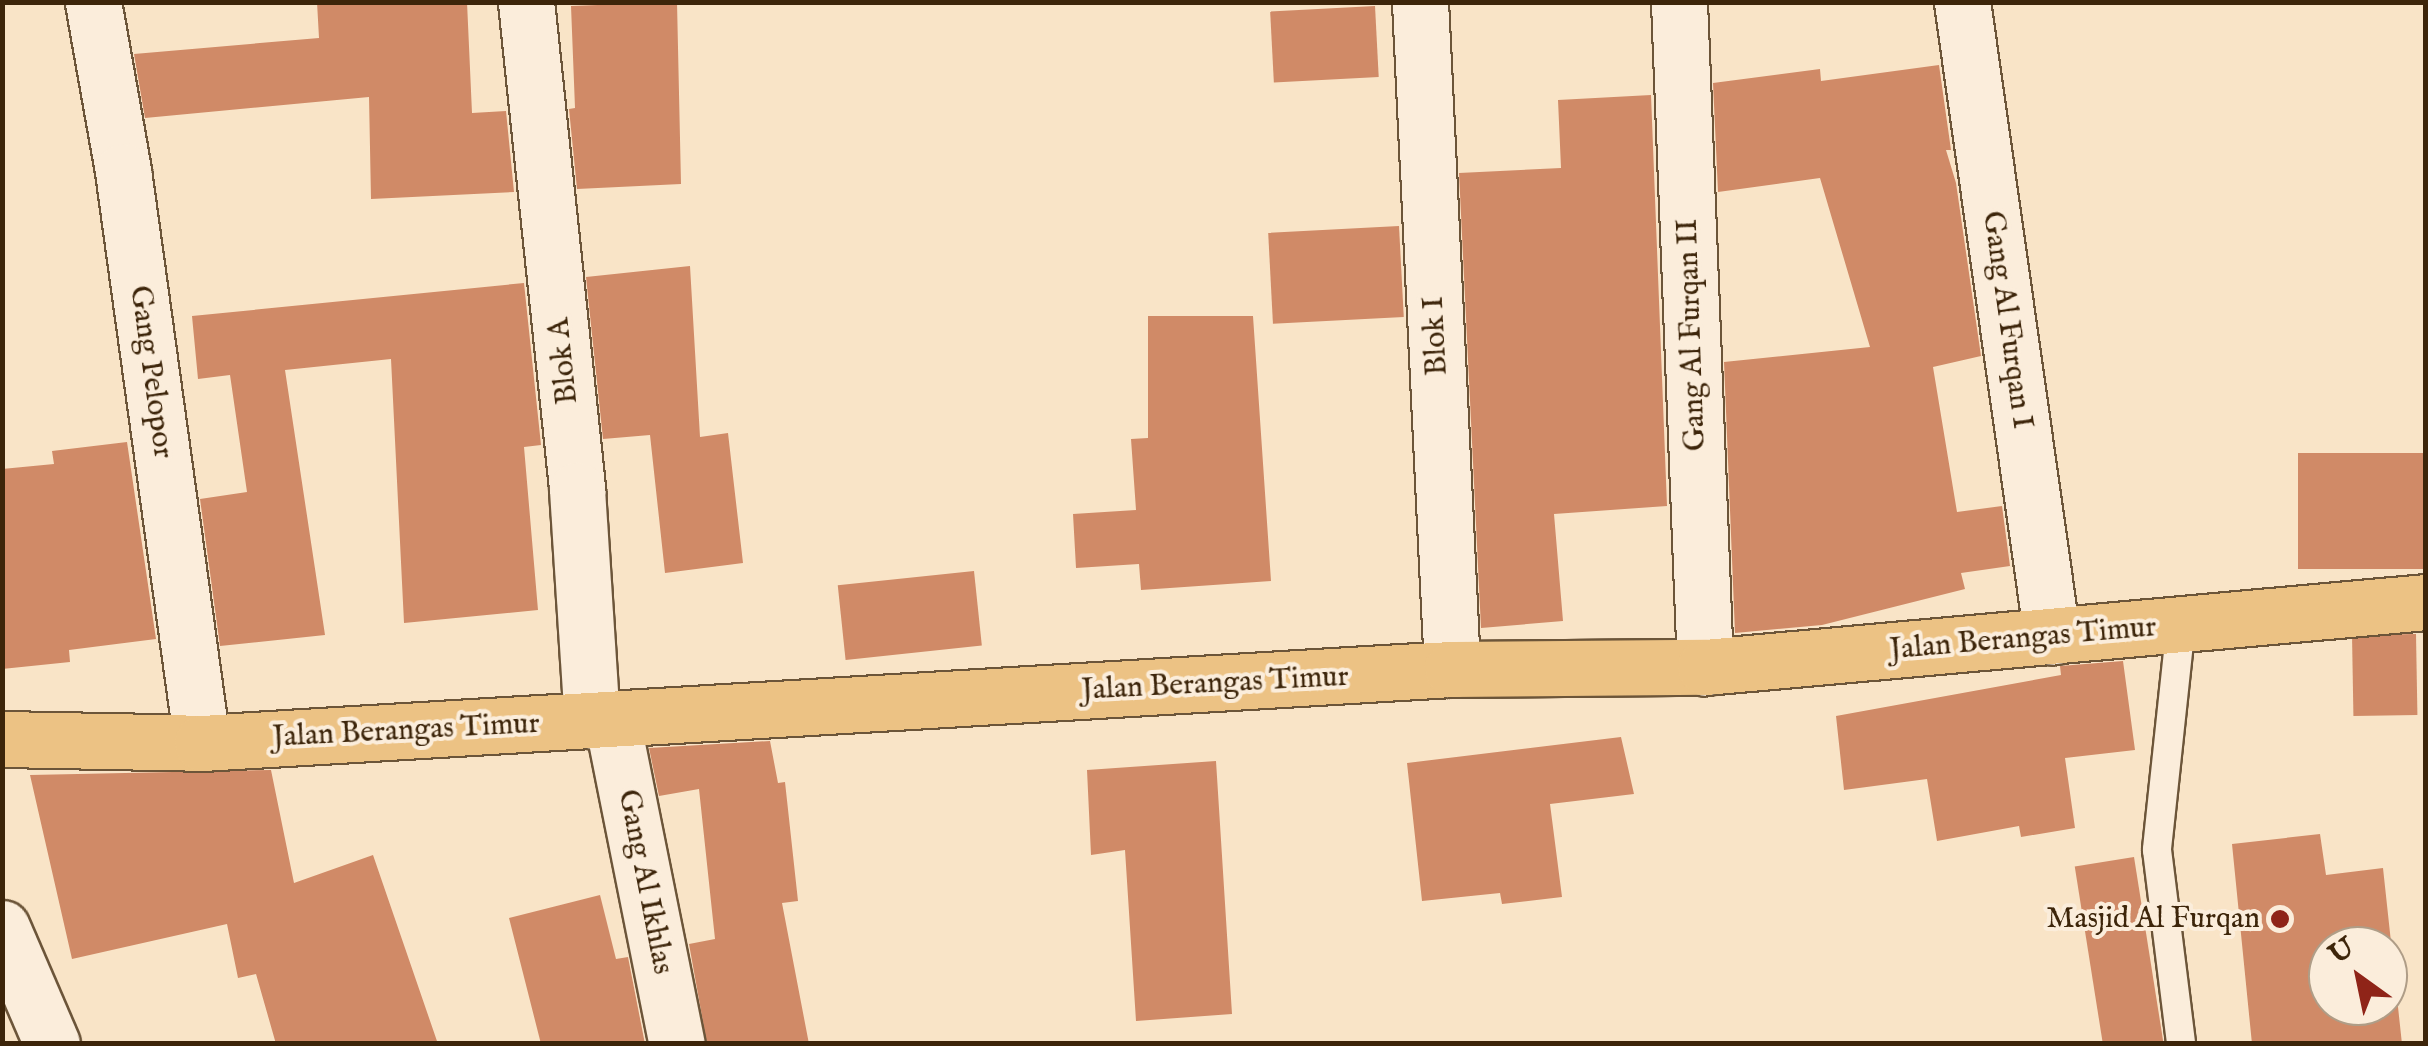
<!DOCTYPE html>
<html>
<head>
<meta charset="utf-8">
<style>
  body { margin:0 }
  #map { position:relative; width:2428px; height:1046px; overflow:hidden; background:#f9e4c7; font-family:"IM FELL English",serif }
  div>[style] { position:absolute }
  .building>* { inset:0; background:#d08a67; transform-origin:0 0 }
  .roads { filter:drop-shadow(2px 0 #6c5539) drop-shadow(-2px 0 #6c5539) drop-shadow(0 2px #6c5539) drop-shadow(0 -2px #6c5539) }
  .service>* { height:28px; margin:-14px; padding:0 14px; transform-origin:14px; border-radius:14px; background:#fbeddb }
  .minor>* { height:55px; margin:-27.5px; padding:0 27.5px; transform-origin:27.5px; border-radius:27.5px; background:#fbeddb }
  .primary>* { height:55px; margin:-27.5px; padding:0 27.5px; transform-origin:27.5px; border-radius:27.5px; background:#ecc284 }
  .dots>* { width:28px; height:28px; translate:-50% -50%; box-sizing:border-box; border:5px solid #fbeddb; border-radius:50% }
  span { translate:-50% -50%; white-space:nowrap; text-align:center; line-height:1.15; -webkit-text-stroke:8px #fbeddb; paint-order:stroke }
  .street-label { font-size:30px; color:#3d250a }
  .poi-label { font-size:30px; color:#3d250a }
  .right { translate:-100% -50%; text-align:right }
  .frame { position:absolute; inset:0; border:5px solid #3d250a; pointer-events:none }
  .north { position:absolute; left:2308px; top:926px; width:100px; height:100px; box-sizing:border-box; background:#fbeddb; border:2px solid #af9d87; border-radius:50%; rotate:327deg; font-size:28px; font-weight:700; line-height:40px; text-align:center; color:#3d250a }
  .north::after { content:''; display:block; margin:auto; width:35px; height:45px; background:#8f2418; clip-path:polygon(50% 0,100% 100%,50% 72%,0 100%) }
</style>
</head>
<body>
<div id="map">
  <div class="building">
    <div style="clip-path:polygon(317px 2px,467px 2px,472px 113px,506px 111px,514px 192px,371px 199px,369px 97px,145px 118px,134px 54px,319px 38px)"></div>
    <div style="clip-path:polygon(677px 2px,681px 184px,577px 189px,569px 109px,575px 108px,571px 6px)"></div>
    <div style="left:1375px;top:6px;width:71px;height:105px;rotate:87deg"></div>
    <div style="clip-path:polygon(1939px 65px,1951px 150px,1946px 150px,1956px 183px,1981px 356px,1933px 367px,1957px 512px,2002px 506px,2010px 566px,1961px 573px,1965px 589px,1822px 625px,1735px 633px,1724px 362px,1870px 347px,1820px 178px,1718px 192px,1713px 83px,1820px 69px,1821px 81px)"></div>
    <div style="clip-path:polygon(1651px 95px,1667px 506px,1554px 514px,1563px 621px,1481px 628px,1459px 173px,1561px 168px,1558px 100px)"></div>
    <div style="left:1399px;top:226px;width:91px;height:131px;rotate:87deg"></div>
    <div style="clip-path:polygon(690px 266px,700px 437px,728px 433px,743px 563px,665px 573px,650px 435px,603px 439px,586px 277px)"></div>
    <div style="clip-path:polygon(524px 283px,541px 445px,524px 447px,538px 610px,404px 623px,391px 359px,285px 370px,325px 635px,220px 646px,200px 499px,247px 492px,230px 375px,198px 379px,192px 316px)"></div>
    <div style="clip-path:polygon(1148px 316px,1253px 316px,1271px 581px,1141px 590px,1139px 564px,1076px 568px,1073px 514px,1136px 510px,1131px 439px,1148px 438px)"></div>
    <div style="clip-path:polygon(127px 442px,156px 639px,69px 650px,70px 662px,2px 669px,2px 469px,54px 464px,52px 451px)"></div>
    <div style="left:2426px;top:453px;width:116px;height:128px;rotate:90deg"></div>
    <div style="left:974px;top:571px;width:75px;height:137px;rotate:84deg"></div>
    <div style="left:2416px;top:634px;width:81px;height:64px;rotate:89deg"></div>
    <div style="clip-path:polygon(2123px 661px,2135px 750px,2065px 758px,2075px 828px,2021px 837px,2019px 826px,1937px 841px,1927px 779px,1844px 790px,1836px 716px,2061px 675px,2060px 666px)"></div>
    <div style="clip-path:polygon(1621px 737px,1634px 794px,1550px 804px,1562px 897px,1502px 904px,1500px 893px,1422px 901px,1407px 763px)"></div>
    <div style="clip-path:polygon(770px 741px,778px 783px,785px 782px,798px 901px,782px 903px,809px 1044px,707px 1044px,689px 944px,715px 939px,699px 789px,659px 796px,649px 748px)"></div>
    <div style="clip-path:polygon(1216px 761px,1232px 1014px,1136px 1021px,1125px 850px,1091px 855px,1087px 770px)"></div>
    <div style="clip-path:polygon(271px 770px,294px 883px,373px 855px,438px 1044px,276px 1044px,256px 974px,238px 978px,227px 924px,72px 959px,30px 775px)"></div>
    <div style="clip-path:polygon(evenodd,2320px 834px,2326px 875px,2383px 868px,2402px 1044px,2252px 1044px,2232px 844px,2320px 834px,2328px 946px,2388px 946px,2388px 1006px,2328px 1006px,2328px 946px)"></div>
    <div style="left:2134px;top:857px;width:189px;height:60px;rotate:81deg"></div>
    <div style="clip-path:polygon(600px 895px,616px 959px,628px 957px,645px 1044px,541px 1044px,509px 918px)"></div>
  </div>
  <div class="roads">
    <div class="service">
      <div style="left:2181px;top:624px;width:227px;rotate:96.1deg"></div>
      <div style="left:2157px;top:850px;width:195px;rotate:82.9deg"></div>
    </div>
    <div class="minor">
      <div style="left:93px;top:2px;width:172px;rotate:79.9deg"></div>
      <div style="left:123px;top:171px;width:577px;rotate:82.14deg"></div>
      <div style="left:526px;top:2px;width:491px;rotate:84deg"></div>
      <div style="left:577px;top:490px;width:231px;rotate:86.3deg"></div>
      <div style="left:1420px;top:2px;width:668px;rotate:87.25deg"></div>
      <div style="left:1679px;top:2px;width:666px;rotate:87.76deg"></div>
      <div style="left:1962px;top:2px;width:641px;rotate:81.93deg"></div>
      <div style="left:612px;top:720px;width:330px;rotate:78.7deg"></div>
      <div style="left:2px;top:928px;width:126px;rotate:66.7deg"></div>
    </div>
    <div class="primary">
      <div style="left:2px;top:739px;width:200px;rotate:1.1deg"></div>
      <div style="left:202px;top:743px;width:1252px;rotate:-3.39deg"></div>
      <div style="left:1452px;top:669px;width:253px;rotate:-0.5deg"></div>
      <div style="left:1705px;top:667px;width:724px;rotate:-5.15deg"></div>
    </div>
  </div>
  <div class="dots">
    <div style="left:2280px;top:919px;background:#8f2418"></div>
  </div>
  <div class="street-label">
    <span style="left:2007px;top:320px;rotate:82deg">Gang Al Furqan I</span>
    <span style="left:1692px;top:335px;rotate:-92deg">Gang Al Furqan II</span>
    <span style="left:1436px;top:336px;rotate:-93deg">Blok I</span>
    <span style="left:564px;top:361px;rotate:-96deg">Blok A</span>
    <span style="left:151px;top:372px;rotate:82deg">Gang Pelopor</span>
    <span style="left:2023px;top:639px;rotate:-5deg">Jalan Berangas Timur</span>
    <span style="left:1215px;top:684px;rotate:-3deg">Jalan Berangas Timur</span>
    <span style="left:406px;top:731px;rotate:-3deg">Jalan Berangas Timur</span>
    <span style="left:645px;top:882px;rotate:79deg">Gang Al Ikhlas</span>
  </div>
  <div class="poi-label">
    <span class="right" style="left:2260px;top:919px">Masjid Al Furqan</span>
  </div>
  <div class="frame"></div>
  <div class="north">U</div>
</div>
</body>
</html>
